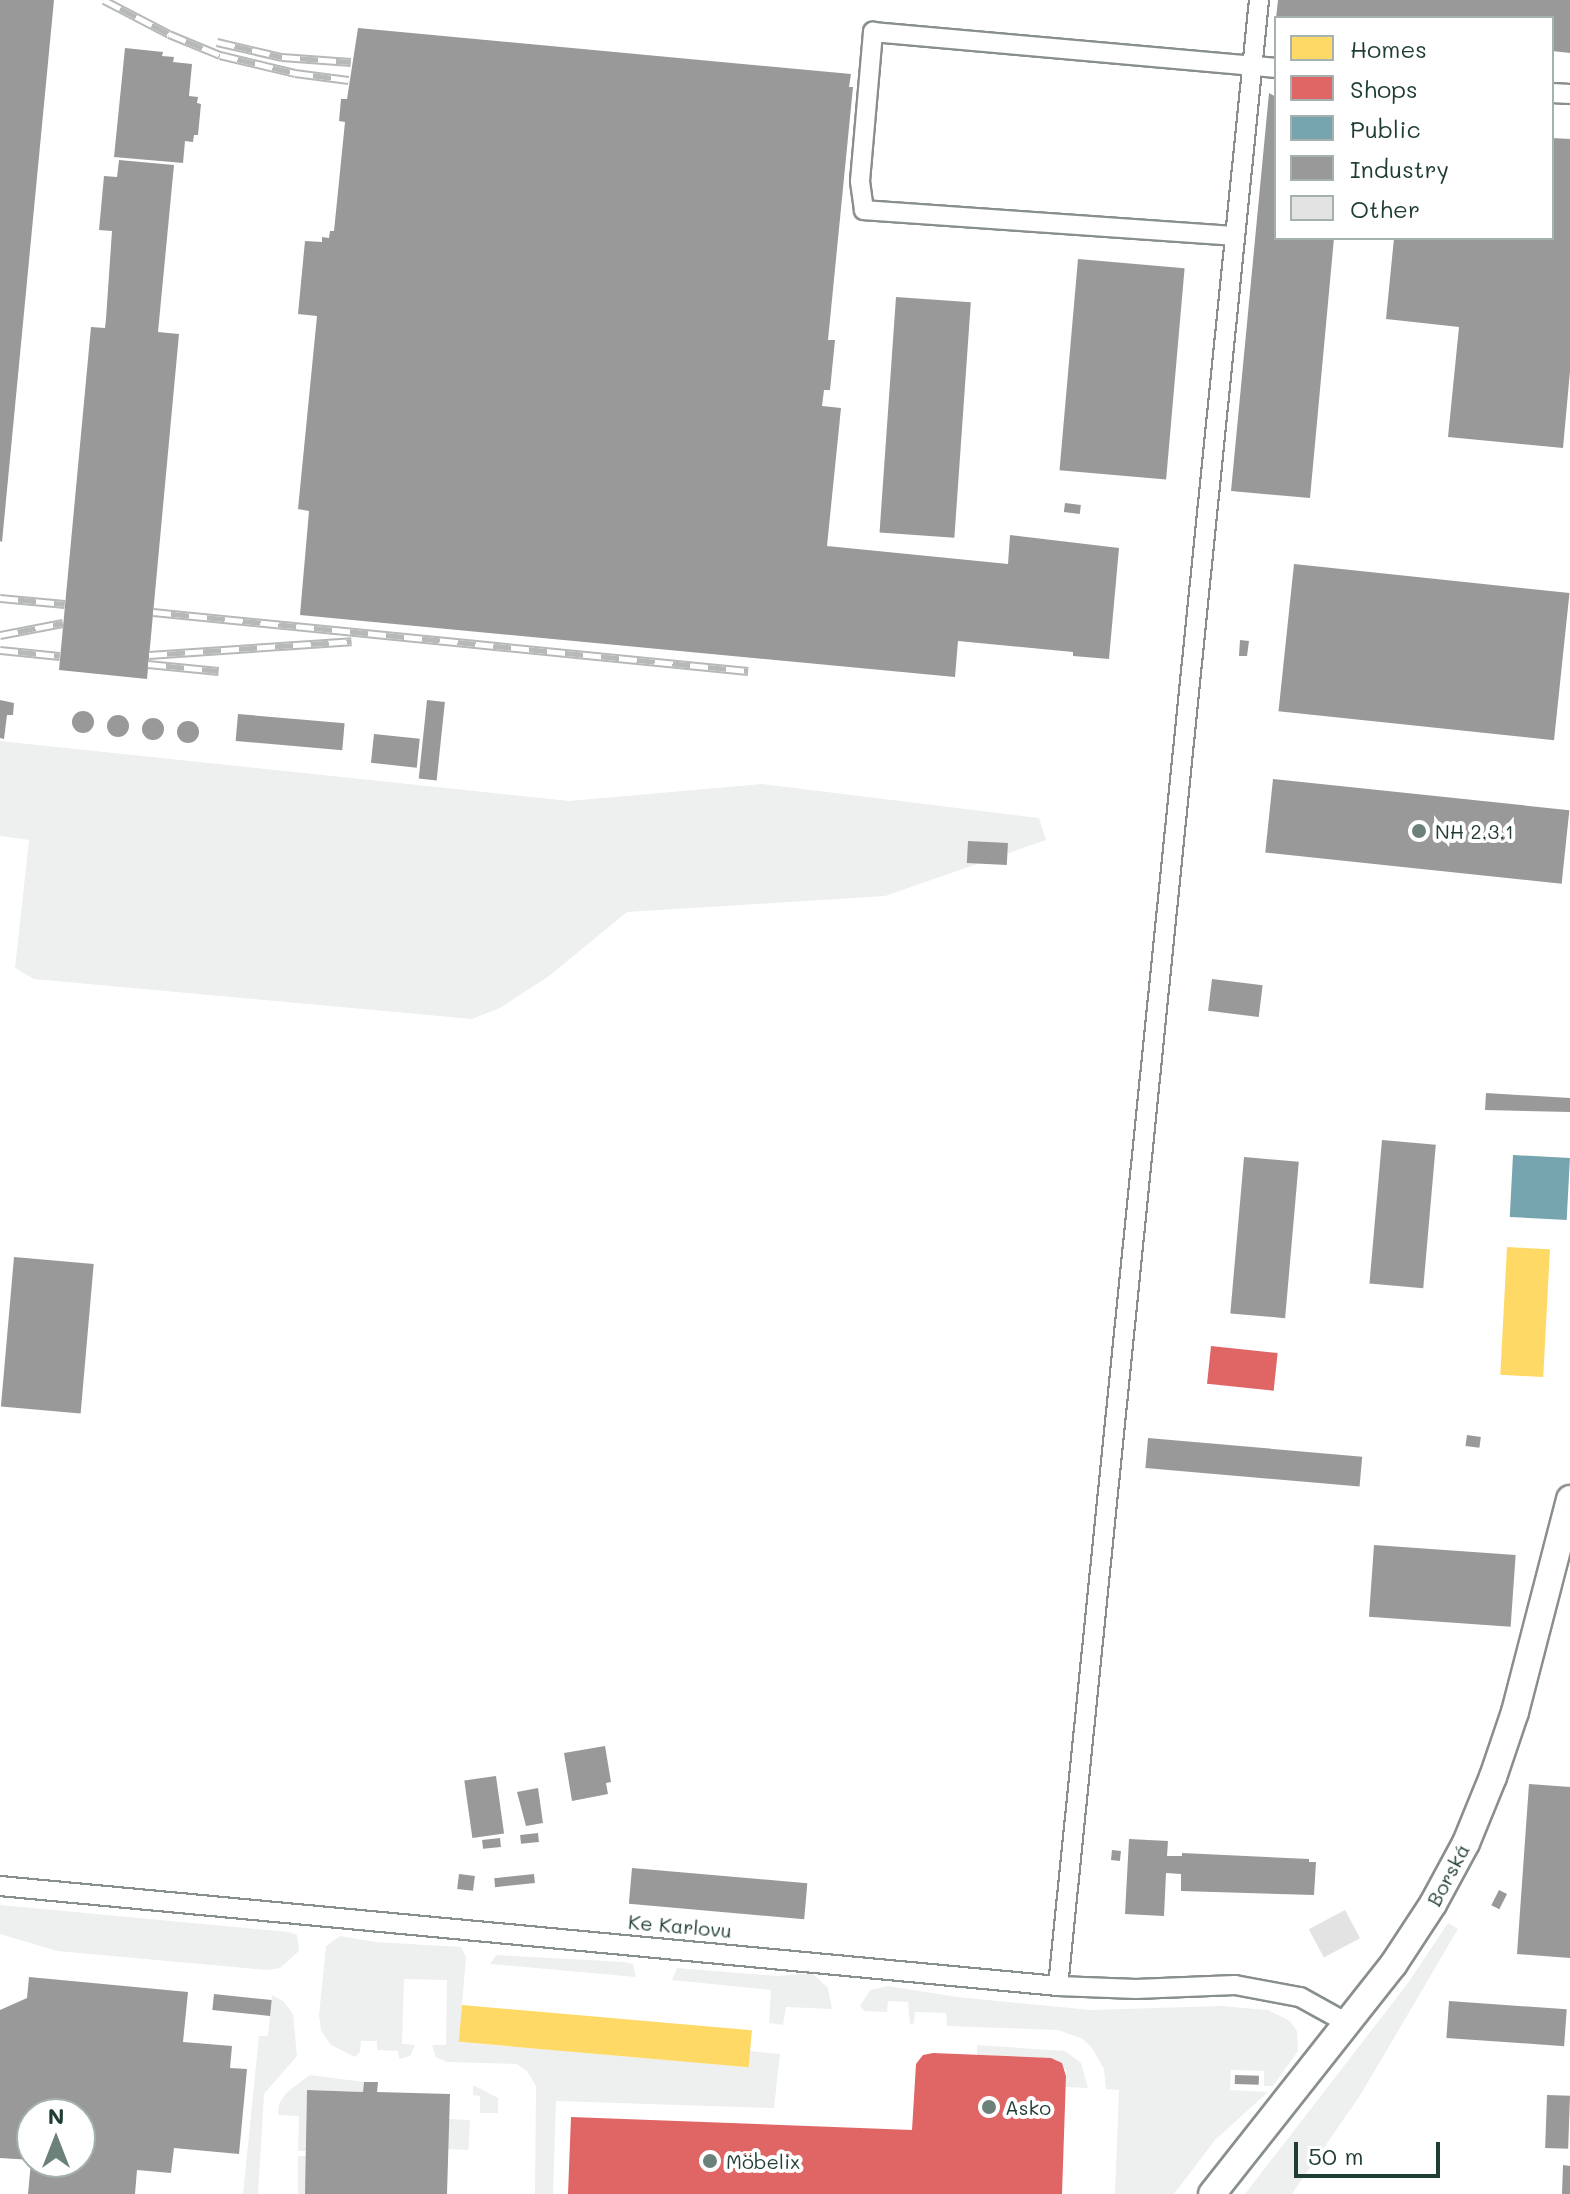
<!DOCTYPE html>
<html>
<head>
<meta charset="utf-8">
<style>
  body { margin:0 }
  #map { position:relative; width:1570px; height:2194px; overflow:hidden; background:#fff; font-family:Mali,sans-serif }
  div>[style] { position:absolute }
  .green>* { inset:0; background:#edf0ef; transform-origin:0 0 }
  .homes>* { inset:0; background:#ffd966; transform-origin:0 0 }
  .shops>* { inset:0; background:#e06666; transform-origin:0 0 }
  .public>* { inset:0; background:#76a5af; transform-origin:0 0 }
  .industry>* { inset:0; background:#999; transform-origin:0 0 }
  .round { border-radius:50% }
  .building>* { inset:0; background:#e2e3e2; transform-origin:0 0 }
  .roads { filter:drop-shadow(2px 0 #898f8d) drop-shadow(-2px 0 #898f8d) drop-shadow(0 2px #898f8d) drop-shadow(0 -2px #898f8d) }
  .street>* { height:18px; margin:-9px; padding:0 9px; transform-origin:9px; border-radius:9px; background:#fff }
  .secondary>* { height:26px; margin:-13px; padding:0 13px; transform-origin:13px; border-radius:13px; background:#fff }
  .rail>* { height:9px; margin-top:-4.5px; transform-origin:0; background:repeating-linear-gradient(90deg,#fff 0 18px,#b6b9b8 0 36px); box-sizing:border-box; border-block:2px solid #b6b9b8 }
  .dots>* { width:22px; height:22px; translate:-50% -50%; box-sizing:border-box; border:4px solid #fff; border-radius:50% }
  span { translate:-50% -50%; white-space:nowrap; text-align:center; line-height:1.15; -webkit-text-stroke:8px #fff; paint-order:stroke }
  .poi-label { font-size:20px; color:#1f3d34 }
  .left { translate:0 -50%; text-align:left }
  .street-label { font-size:20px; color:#1f3d34 }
  .legend { position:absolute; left:1274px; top:16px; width:280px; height:224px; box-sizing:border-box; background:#fff; border:2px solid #a5b1ae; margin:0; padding:10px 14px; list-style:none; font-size:24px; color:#1f3d34 }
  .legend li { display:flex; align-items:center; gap:16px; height:40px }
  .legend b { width:40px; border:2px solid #a5b1ae }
  .north { position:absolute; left:16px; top:2098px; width:80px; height:80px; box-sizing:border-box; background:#fff; border:2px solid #a5b1ae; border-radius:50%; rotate:0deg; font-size:22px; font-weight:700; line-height:32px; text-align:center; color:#1f3d34 }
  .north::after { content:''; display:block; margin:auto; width:28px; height:36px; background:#6d817b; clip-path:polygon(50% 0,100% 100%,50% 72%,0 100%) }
  .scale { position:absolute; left:1294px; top:2142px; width:146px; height:36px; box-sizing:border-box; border:4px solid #1f3d34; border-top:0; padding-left:10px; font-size:24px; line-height:28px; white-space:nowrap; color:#1f3d34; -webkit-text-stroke:6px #fff; paint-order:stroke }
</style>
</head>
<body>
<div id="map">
  <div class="green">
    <div style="clip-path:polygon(0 741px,569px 801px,762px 784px,1039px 818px,1046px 840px,885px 896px,627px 912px,549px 976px,500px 1008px,472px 1019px,34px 979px,15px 968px,29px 840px,0 836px)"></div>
    <div style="clip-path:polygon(0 1905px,289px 1932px,297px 1935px,299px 1951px,280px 1968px,268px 1970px,57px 1951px,0 1934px)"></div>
    <div style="clip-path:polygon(1448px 1923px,1458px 1929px,1361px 2094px,1292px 2194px,1245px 2194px,1408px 1983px)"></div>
    <div style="clip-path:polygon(340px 1936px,375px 1942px,461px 1947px,466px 1957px,459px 2042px,748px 2067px,750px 2051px,780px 2054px,774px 2108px,556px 2101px,553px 2194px,535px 2194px,536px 2086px,527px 2071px,517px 2064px,447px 2062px,436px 2057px,432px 2045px,446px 2045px,447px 1980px,404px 1979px,402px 2044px,415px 2045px,410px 2056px,399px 2059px,398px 2051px,377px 2050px,377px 2041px,361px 2041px,360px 2052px,355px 2057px,331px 2045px,321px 2031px,319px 2015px,326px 1946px)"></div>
    <div style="clip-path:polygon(496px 1955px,624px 1962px,633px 1964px,636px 1977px,490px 1964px)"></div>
    <div style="clip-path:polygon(677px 1968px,778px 1976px,812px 1973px,828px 1988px,832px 2009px,786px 2007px,783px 2025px,769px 2023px,771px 1990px,672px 1980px)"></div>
    <div style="clip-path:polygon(888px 1986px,957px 1997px,1091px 2010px,1221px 2006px,1268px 2010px,1290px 2021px,1297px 2031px,1298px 2051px,1273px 2086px,1264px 2086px,1264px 2071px,1231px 2070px,1230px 2090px,1268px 2092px,1215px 2140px,1174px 2194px,1115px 2194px,1119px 2090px,1106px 2089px,1104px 2069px,1092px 2048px,1083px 2039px,1058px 2030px,947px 2026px,946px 2013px,915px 2012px,914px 2023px,910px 2025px,908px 2002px,888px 2001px,887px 2012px,865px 2011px,860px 2006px,870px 1990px)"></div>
    <div style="clip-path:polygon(272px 1995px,283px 2001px,293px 2014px,297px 2056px,264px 2094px,258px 2194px,243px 2194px,259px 2036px,268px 2036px)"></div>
    <div style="clip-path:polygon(977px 2045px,1065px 2051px,1081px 2063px,1088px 2088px,1066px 2087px,1066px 2070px,1055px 2059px,977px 2055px)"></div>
    <div style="clip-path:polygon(310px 2075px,364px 2082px,363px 2092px,307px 2090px,306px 2151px,298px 2151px,299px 2116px,278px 2115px,279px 2104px,286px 2093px)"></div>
    <div style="clip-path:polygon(473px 2085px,498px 2098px,498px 2113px,480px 2113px,480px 2096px,473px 2095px)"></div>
    <div style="left:449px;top:2119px;width:21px;height:30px;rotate:3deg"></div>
    <div style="left:298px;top:2156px;width:8px;height:38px"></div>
  </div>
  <div class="homes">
    <div style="left:1507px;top:1247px;width:43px;height:128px;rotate:3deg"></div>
    <div style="left:462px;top:2005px;width:291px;height:37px;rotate:5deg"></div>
  </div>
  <div class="shops">
    <div style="left:1211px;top:1346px;width:67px;height:38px;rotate:6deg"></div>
    <div style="clip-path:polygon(933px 2053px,1051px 2058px,1062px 2063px,1066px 2076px,1062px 2194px,568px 2194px,571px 2117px,912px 2130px,916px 2064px,923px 2055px)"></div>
  </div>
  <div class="public">
    <div style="left:1513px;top:1155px;width:57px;height:62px;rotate:3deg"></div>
  </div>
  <div class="industry">
    <div style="clip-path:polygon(0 0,54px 0,2px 542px,0 541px)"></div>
    <div style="clip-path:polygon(1278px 0,1570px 0,1570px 53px,1552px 51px,1552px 18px,1276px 18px)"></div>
    <div style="clip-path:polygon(358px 28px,851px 74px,849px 87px,853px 87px,828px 340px,835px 340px,830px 390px,824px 390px,822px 406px,841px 408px,827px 546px,1008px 564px,1010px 535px,1119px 548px,1109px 659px,1073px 656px,1073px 652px,958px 641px,955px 677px,300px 615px,309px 511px,298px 509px,317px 316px,298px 314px,305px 241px,322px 242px,322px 237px,329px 238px,330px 231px,334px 231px,345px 122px,339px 121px,341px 99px,347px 99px)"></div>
    <div style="clip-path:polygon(125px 48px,163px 52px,162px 56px,174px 57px,173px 62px,192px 64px,189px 96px,198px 97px,197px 103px,201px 104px,198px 135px,194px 135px,193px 142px,185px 141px,183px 163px,114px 157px)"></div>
    <div style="clip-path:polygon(1269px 93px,1276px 97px,1276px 238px,1334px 238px,1310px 498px,1231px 491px)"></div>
    <div style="clip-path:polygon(1552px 138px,1570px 139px,1570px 371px,1563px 448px,1448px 437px,1459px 327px,1386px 319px,1394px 238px,1552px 238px)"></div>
    <div style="clip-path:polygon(119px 160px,174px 165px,158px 332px,179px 334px,147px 679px,59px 670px,91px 327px,105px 328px,106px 319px,112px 231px,99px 230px,104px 176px,117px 177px)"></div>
    <div style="left:1078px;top:259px;width:107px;height:212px;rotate:5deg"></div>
    <div style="left:896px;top:297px;width:75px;height:236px;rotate:4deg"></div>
    <div style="left:1065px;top:503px;width:16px;height:9px;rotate:7deg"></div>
    <div style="left:1294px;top:564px;width:277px;height:148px;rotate:6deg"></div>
    <div style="clip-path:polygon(1240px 640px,1249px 641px,1247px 656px,1239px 656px)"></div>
    <div style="clip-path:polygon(0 700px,14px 703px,13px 715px,7px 715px,4px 739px,0 738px)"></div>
    <div style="left:427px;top:700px;width:18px;height:79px;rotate:6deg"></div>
    <div class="round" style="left:72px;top:711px;width:22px;height:22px"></div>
    <div style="left:238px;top:714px;width:107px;height:27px;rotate:5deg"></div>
    <div class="round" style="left:107px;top:715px;width:22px;height:22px"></div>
    <div class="round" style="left:142px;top:718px;width:22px;height:22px"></div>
    <div class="round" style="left:177px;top:721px;width:22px;height:22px"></div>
    <div style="left:374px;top:734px;width:46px;height:29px;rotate:6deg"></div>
    <div style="left:1273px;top:779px;width:298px;height:74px;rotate:6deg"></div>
    <div style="left:968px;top:841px;width:40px;height:22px;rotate:3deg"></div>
    <div style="left:1212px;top:979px;width:51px;height:32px;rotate:7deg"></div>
    <div style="clip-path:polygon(1486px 1093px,1570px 1098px,1570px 1112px,1485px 1110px)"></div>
    <div style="left:1382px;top:1140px;width:54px;height:144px;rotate:5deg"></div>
    <div style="left:1244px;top:1157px;width:55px;height:157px;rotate:5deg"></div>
    <div style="left:14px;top:1257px;width:80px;height:150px;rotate:5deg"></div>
    <div style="left:1467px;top:1435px;width:14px;height:11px;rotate:8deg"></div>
    <div style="left:1148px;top:1438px;width:215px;height:30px;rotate:5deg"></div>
    <div style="left:1374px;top:1545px;width:142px;height:72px;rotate:4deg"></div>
    <div style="clip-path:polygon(605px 1746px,611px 1782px,606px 1783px,608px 1794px,572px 1801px,564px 1753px)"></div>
    <div style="left:496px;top:1776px;width:58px;height:32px;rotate:82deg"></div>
    <div style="clip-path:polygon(1529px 1784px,1570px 1787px,1570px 1958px,1517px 1954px)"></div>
    <div style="clip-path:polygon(538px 1788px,543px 1823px,526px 1826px,517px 1792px)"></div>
    <div style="left:538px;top:1833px;width:9px;height:18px;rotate:84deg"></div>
    <div style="left:500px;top:1838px;width:9px;height:18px;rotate:84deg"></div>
    <div style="clip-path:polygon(1129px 1839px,1168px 1841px,1167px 1856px,1182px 1856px,1182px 1853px,1309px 1859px,1309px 1862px,1316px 1862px,1314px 1895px,1181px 1891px,1181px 1874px,1166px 1873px,1164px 1916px,1125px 1914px)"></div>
    <div style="left:1112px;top:1850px;width:9px;height:10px;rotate:6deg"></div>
    <div style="left:632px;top:1868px;width:176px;height:36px;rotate:5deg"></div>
    <div style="left:459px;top:1874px;width:16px;height:15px;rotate:7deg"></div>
    <div style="left:534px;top:1874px;width:9px;height:40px;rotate:84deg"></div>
    <div style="left:1499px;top:1890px;width:9px;height:17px;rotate:27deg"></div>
    <div style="clip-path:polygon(29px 1977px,188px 1992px,183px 2042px,232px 2046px,230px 2068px,247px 2069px,239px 2154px,174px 2148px,171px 2173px,137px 2170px,135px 2194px,28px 2194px,31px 2162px,80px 2162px,80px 2114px,32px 2114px,32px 2160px,0 2158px,0 2010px,27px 1998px)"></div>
    <div style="left:214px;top:1994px;width:58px;height:16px;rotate:6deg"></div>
    <div style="left:1449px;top:2001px;width:118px;height:37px;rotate:4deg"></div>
    <div style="left:1235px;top:2075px;width:24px;height:9px;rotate:2deg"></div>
    <div style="clip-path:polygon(364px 2082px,378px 2082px,377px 2092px,450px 2094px,447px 2194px,305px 2194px,307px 2090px,363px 2092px)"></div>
    <div style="left:1547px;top:2095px;width:23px;height:53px;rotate:2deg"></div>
    <div style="clip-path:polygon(1563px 2165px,1570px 2166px,1570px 2194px,1562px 2194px)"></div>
  </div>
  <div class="building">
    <div style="left:1345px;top:1910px;width:32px;height:41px;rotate:62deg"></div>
  </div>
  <div class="roads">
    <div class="street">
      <div style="left:1552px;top:93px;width:18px;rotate:3deg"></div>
      <div style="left:1235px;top:236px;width:372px;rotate:-176deg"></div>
      <div style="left:864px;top:210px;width:29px;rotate:-98deg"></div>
      <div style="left:860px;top:181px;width:150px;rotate:-85deg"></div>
      <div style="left:873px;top:32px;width:405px;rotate:5.1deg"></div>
      <div style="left:0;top:1886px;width:1063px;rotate:5.4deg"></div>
      <div style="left:1058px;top:1986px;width:78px;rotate:2.2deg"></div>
      <div style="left:1136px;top:1989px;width:99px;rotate:-2.3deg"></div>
      <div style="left:1235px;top:1985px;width:66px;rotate:10.5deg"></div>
      <div style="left:1300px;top:1997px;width:56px;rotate:28.9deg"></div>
      <div style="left:1058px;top:1986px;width:1996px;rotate:-84.22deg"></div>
    </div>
    <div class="secondary">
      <div style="left:1212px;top:2194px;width:292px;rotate:-51.7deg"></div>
      <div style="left:1393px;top:1965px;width:73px;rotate:-56.7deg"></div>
      <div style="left:1433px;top:1904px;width:69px;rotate:-61.6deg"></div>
      <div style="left:1466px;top:1843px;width:71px;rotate:-67.8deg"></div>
      <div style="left:1493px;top:1777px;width:69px;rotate:-71.3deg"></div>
      <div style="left:1515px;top:1712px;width:220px;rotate:-75.5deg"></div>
    </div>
  </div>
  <div class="rail">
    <div style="left:104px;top:0;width:73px;rotate:27.6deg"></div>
    <div style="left:169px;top:34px;width:55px;rotate:22.4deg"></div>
    <div style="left:220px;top:55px;width:77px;rotate:13.5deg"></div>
    <div style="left:295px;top:73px;width:54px;rotate:7.4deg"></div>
    <div style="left:217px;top:42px;width:67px;rotate:13deg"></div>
    <div style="left:282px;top:57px;width:69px;rotate:4.1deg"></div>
    <div style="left:0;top:598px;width:65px;rotate:5.3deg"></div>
    <div style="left:153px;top:612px;width:598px;rotate:5.66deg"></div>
    <div style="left:0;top:635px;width:64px;rotate:-10.8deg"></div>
    <div style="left:0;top:650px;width:60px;rotate:5.7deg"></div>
    <div style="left:149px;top:655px;width:203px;rotate:-3.9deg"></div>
    <div style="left:148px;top:664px;width:71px;rotate:5.6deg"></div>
  </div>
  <div class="dots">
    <div style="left:1419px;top:831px;background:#6d817b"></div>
    <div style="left:989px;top:2107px;background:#6d817b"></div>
    <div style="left:710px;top:2161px;background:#6d817b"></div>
  </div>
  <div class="poi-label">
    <span class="left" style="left:1435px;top:831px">NH 2.3.1</span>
    <span class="left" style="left:1005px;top:2107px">Asko</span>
    <span class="left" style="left:726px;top:2161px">Möbelix</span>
  </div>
  <div class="street-label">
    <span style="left:1448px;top:1875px;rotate:-62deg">Borská</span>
    <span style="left:680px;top:1926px;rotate:5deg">Ke Karlovu</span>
  </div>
  <ul class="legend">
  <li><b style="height:22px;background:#ffd966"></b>Homes</li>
  <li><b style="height:22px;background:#e06666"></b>Shops</li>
  <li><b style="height:22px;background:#76a5af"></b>Public</li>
  <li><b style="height:22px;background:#999"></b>Industry</li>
  <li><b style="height:22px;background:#e2e3e2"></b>Other</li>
  </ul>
  <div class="north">N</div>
  <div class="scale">50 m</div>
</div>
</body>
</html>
